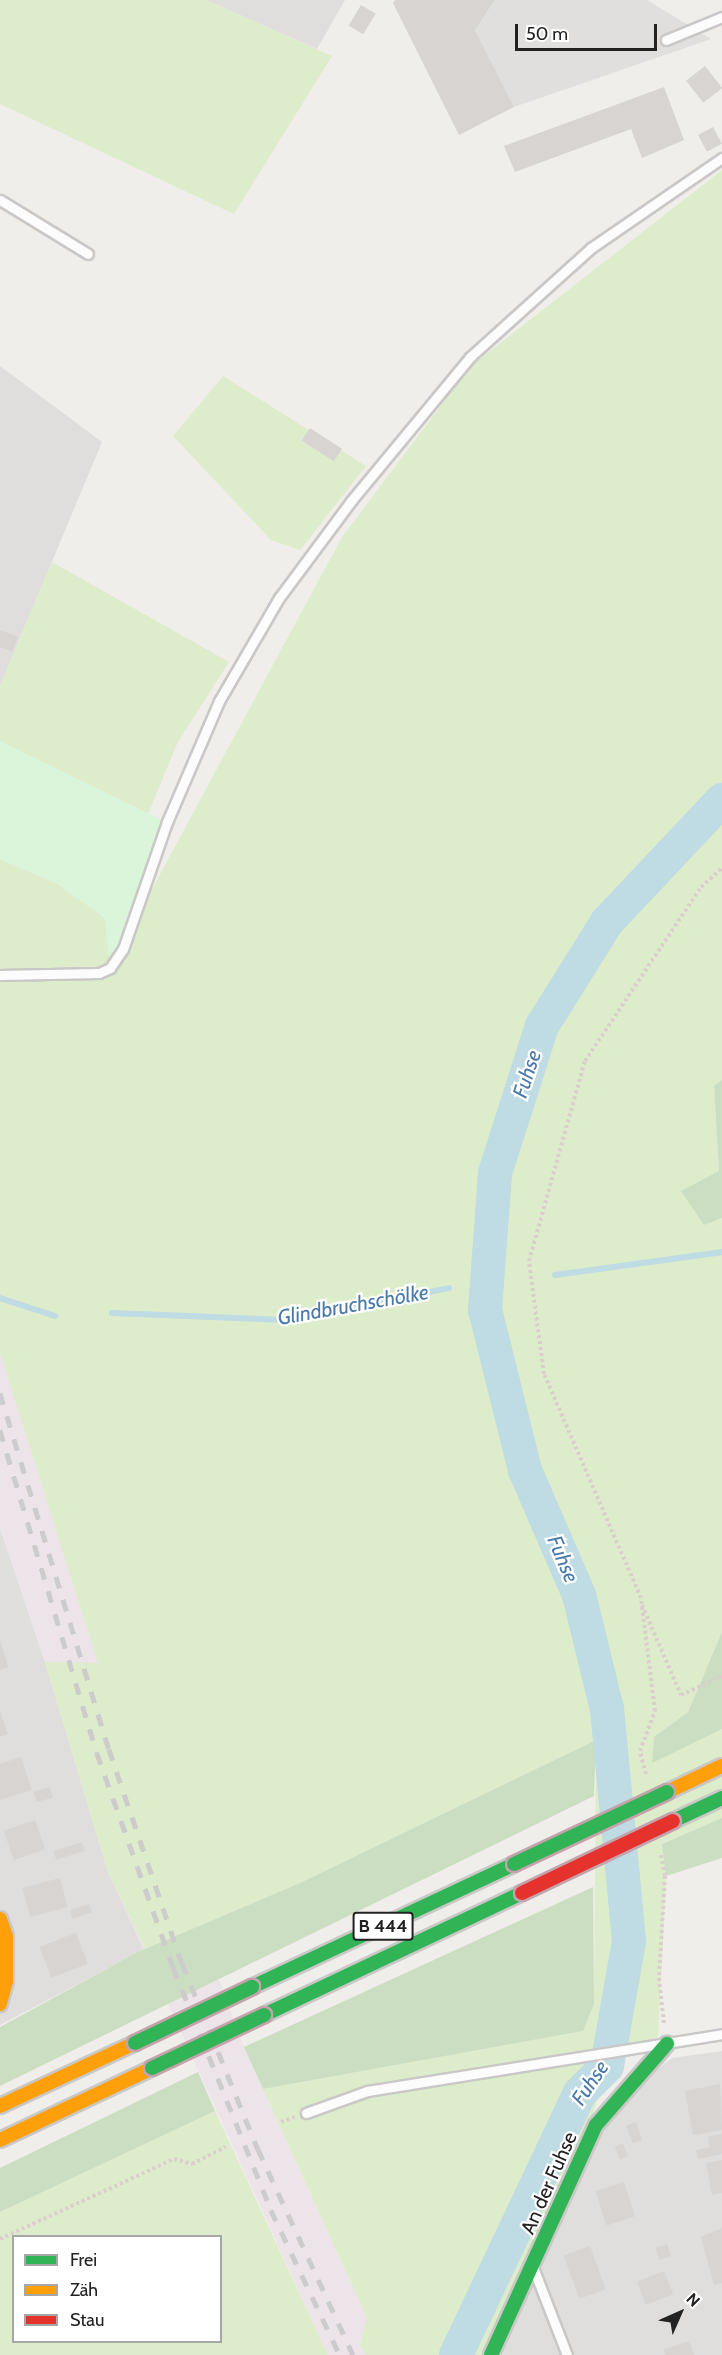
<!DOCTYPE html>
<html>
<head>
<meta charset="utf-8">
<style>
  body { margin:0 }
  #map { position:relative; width:722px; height:2355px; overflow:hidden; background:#f0eeeb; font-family:Cabin,sans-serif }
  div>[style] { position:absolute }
  .residential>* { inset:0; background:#dfdedc }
  .industrial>* { inset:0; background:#ede4e9 }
  .grass>* { inset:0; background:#ddeccb }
  .forest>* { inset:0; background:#cbdec1 }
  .park>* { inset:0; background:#daf5da }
  .parking>* { inset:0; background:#e0dfde }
  .stream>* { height:6px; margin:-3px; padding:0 3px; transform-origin:3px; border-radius:3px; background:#bfdbe3 }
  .river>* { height:34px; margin:-17px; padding:0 17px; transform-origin:17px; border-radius:17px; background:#bfdbe3 }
  .building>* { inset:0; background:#d7d4d2; transform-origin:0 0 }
  .path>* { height:4px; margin-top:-2px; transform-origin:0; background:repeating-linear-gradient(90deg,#dccecd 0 3px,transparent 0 6px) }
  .roads { filter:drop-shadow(2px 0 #c9c8c7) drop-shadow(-2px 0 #c9c8c7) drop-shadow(0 2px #c9c8c7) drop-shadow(0 -2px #c9c8c7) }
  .lane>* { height:9px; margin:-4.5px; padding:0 4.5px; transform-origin:4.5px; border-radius:4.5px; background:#fdfcfc }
  .fast>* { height:14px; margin:-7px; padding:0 7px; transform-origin:7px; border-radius:7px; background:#30b455 }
  .slow>* { height:14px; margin:-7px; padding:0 7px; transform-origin:7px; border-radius:7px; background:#ff9f0a }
  .rail>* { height:4.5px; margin-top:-2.25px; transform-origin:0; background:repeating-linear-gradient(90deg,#ccc 0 12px,transparent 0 24px) }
  .bridges { filter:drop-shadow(2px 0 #c5a2ac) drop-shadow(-2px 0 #c5a2ac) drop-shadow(0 2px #c5a2ac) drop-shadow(0 -2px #c5a2ac) }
  .fast-bridge>* { height:14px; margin:-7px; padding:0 7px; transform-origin:7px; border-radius:7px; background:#30b455 }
  .jam-bridge>* { height:14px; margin:-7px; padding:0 7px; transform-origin:7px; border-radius:7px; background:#e5322d }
  span { translate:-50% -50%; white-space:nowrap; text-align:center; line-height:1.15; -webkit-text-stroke:4.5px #fff; paint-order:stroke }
  .shield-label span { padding:2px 4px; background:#fff; border:2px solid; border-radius:4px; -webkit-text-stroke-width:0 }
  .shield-label { font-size:18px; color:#222; font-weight:700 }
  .street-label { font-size:20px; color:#222 }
  .water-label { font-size:21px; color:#4a7aab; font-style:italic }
  .legend { position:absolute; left:12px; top:2235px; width:210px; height:108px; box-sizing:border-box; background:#fff; border:2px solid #a7a7a7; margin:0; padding:8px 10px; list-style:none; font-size:18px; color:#222 }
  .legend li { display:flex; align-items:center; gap:12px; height:30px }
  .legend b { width:30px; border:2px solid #a7a7a7 }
  .north { position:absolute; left:650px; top:2283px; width:60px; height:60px; -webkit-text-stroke:4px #fff; paint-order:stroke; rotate:45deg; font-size:16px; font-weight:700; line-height:24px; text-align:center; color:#222 }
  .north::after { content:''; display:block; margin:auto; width:21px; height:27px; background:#222; clip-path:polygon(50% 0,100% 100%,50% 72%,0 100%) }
  .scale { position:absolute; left:515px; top:24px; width:142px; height:27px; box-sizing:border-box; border:3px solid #222; border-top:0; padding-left:8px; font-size:18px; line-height:21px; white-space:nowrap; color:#222; -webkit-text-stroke:4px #fff; paint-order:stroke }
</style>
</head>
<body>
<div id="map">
  <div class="residential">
    <div style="clip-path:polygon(206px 0,345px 0,317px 49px)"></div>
    <div style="clip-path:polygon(0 366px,102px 442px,0 686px)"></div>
    <div style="clip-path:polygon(0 1528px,45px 1662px,108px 1872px,145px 1949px,0 2025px)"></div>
    <div style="clip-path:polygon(722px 2051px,722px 2355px,484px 2355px,591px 2120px,672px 2058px)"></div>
  </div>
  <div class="industrial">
    <div style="clip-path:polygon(0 1346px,161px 1825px,244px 2047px,367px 2318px,360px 2345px,366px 2355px,328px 2355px,108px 1872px,45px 1662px,0 1528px)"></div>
  </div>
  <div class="grass">
    <div style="clip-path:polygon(0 0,206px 0,332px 56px,234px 214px,0 104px)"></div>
    <div style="clip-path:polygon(722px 170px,722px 1080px,714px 1086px,719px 1171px,703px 1225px,722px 1218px,722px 1632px,688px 1712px,654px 1737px,652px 1762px,722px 1729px,722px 1818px,662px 1844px,666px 1876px,658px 2037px,648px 2041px,643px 2054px,614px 2045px,591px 2120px,484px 2355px,366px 2355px,360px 2345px,367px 2318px,263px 2089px,583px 2031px,594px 2004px,596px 1740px,300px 1883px,138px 1952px,145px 1948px,108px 1872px,45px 1662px,98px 1663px,0 1352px,0 859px,58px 884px,105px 918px,110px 967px,342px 537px,471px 366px)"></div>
    <div style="clip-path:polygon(223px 376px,366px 466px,300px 550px,271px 540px,173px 436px)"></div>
    <div style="clip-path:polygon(52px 562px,229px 662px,178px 742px,148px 814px,0 741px,0 686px)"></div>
    <div style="clip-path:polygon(evenodd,215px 2111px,328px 2355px,0 2355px,0 2212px,215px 2111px,14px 2236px,220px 2236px,220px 2342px,14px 2342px,14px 2236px)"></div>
  </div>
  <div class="forest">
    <div style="clip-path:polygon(722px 1080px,722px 1218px,704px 1225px,681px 1191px,719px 1171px,714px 1086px)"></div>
    <div style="clip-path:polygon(722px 1632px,722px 1729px,652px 1763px,654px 1737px,688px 1712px)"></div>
    <div style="clip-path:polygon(596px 1740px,594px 1796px,0 2086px,0 2027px,138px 1952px,300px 1883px)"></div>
    <div style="clip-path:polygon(722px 1818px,722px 1858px,666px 1876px,662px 1844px)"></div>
    <div style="clip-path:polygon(593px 1887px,594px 2004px,583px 2031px,263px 2089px,244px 2047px)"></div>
    <div style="clip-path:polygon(198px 2072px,215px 2111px,0 2212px,0 2168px)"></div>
  </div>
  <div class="park">
    <div style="clip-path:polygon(0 741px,162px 820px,110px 968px,105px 918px,58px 884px,0 859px)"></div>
  </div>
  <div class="parking">
    <div style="clip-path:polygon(495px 0,647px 0,711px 39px,514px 107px,475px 30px)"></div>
  </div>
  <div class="stream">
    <div style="left:555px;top:1275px;width:169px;rotate:-7.8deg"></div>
    <div style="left:0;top:1298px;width:58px;rotate:18.1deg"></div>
    <div style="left:112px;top:1313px;width:173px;rotate:2.3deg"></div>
    <div style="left:285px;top:1320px;width:167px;rotate:-11deg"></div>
  </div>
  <div class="river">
    <div style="left:456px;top:2355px;width:290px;rotate:-64.7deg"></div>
    <div style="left:580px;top:2093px;width:38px;rotate:-45deg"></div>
    <div style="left:607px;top:2066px;width:127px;rotate:-80deg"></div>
    <div style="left:629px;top:1941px;width:233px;rotate:-95.4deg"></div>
    <div style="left:607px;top:1709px;width:117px;rotate:-103.8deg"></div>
    <div style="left:579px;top:1595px;width:136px;rotate:-113.4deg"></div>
    <div style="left:525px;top:1470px;width:165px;rotate:-104deg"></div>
    <div style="left:485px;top:1310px;width:137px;rotate:-85.8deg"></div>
    <div style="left:495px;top:1173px;width:154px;rotate:-72.3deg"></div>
    <div style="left:542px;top:1026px;width:123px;rotate:-58deg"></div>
    <div style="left:607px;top:922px;width:168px;rotate:-46.7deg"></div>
  </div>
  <div class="building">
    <div style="clip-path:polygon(395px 0,495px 0,475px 30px,514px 107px,459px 135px,393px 3px)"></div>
    <div style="left:361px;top:5px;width:17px;height:24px;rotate:31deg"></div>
    <div style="left:705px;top:66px;width:28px;height:24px;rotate:52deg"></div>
    <div style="clip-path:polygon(664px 87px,684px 140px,642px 158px,631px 129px,515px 172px,504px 146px)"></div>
    <div style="left:713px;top:127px;width:19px;height:17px;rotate:62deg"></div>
    <div style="left:310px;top:428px;width:38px;height:15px;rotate:33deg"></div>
    <div style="clip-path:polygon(0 630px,18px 637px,12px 651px,0 647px)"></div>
    <div style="clip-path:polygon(0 1640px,8px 1667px,0 1670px)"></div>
    <div style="clip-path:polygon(0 1711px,8px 1734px,0 1737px)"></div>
    <div style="clip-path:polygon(21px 1757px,32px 1790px,0 1800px,0 1764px)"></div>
    <div style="left:50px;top:1787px;width:11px;height:17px;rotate:75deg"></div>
    <div style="left:35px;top:1820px;width:31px;height:33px;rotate:71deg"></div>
    <div style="left:82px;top:1842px;width:9px;height:30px;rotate:72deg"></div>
    <div style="left:60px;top:1878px;width:30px;height:39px;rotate:75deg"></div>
    <div style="left:89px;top:1904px;width:9px;height:20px;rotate:72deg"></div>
    <div style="left:76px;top:1933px;width:33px;height:39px;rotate:69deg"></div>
    <div style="clip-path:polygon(720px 2084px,722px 2130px,693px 2135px,685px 2091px)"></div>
    <div style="clip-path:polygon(636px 2122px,642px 2140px,633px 2143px,626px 2126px)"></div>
    <div style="clip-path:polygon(722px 2134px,722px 2154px,698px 2159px,696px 2150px,710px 2147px,708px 2137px)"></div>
    <div style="left:623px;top:2143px;width:14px;height:9px;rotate:69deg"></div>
    <div style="clip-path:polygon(722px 2160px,722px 2193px,712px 2195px,706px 2163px)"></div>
    <div style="left:624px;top:2182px;width:36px;height:30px;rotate:72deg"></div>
    <div style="clip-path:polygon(722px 2228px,722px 2283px,714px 2285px,701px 2237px)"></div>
    <div style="left:667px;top:2244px;width:13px;height:12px;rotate:72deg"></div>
    <div style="left:590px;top:2246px;width:46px;height:28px;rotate:70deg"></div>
    <div style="left:664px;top:2271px;width:25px;height:29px;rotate:69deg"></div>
    <div style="clip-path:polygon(689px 2341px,694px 2355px,665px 2355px,663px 2350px)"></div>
  </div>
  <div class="path">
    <div style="left:642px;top:1605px;width:98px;rotate:66.6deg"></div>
    <div style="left:681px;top:1695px;width:45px;rotate:-24.9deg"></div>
    <div style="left:646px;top:1774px;width:24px;rotate:-105deg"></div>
    <div style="left:640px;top:1751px;width:43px;rotate:-69.4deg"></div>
    <div style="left:655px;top:1711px;width:114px;rotate:-97.1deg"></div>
    <div style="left:641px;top:1598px;width:244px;rotate:-113.4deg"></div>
    <div style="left:544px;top:1374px;width:114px;rotate:-97.6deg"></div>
    <div style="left:529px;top:1261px;width:208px;rotate:-74.4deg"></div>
    <div style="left:585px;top:1061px;width:209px;rotate:-56.3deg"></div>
    <div style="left:701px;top:887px;width:28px;rotate:-42deg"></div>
    <div style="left:661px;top:1855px;width:21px;rotate:79deg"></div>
    <div style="left:665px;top:1876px;width:102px;rotate:93.4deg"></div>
    <div style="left:659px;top:1978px;width:46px;rotate:83.8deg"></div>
    <div style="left:281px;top:2122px;width:15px;rotate:-20deg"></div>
    <div style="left:0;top:2239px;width:192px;rotate:-24.7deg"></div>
    <div style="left:174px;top:2159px;width:19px;rotate:16deg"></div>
    <div style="left:192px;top:2164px;width:38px;rotate:-27deg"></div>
  </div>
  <div class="roads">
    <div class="lane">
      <div style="left:666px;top:40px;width:61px;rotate:-22.3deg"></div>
      <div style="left:0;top:200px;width:103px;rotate:31.5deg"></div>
      <div style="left:0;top:975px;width:99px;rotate:-1.2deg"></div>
      <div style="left:99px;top:973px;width:12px;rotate:-24deg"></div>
      <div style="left:110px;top:968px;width:23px;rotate:-56deg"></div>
      <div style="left:123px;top:949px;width:134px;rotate:-70.9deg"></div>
      <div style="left:167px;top:822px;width:132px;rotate:-66.7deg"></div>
      <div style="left:219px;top:701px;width:119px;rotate:-59.8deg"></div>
      <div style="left:279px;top:598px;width:121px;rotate:-53.4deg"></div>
      <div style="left:351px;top:501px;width:187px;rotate:-50.4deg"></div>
      <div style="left:470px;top:357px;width:163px;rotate:-42deg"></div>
      <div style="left:591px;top:248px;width:159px;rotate:-34.5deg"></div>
      <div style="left:306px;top:2113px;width:65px;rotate:-19.8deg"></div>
      <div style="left:367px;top:2091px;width:360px;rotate:-9.1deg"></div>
      <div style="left:534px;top:2270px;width:91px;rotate:68.8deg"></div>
    </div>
    <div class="fast">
      <div style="left:673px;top:1821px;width:54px;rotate:-25.1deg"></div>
      <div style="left:252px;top:1987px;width:289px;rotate:-25.1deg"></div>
      <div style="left:264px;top:2015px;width:285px;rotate:-25.3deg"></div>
      <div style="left:491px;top:2355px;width:253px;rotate:-65.5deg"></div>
      <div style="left:596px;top:2125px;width:108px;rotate:-48.8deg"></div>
    </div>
    <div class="slow">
      <div style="left:667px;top:1792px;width:61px;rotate:-25.3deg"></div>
      <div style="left:0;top:1919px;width:18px;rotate:71deg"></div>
      <div style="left:6px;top:1936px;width:45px;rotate:90deg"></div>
      <div style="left:6px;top:1981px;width:24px;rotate:105deg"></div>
      <div style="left:0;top:2106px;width:149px;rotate:-25deg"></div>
      <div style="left:0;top:2140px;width:168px;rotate:-25.3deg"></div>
    </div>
  </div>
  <div class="rail">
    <div style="left:0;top:1393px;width:372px;rotate:73deg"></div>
    <div style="left:109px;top:1749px;width:226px;rotate:71.2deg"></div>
    <div style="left:182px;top:1963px;width:201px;rotate:67.8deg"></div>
    <div style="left:258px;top:2149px;width:227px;rotate:65.2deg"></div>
    <div style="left:0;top:1430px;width:337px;rotate:73.3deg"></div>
    <div style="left:97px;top:1753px;width:227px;rotate:70.4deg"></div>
    <div style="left:173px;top:1967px;width:262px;rotate:68deg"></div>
    <div style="left:271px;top:2210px;width:161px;rotate:64.6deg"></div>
  </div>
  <div class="bridges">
    <div class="fast-bridge">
      <div style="left:514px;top:1864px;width:169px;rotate:-25.2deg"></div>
      <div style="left:135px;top:2043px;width:130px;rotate:-25.6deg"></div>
      <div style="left:152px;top:2068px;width:124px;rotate:-25.3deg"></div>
    </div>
    <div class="jam-bridge">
      <div style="left:522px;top:1893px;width:167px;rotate:-25.5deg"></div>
    </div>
  </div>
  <div class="shield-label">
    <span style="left:383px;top:1926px">B 444</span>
  </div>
  <div class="street-label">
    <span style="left:549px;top:2183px;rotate:-66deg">An der Fuhse</span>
  </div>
  <div class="water-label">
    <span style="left:527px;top:1074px;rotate:-72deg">Fuhse</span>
    <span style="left:353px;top:1305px;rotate:-10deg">Glindbruchschölke</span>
    <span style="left:563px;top:1559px;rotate:67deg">Fuhse</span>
    <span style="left:590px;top:2083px;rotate:-56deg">Fuhse</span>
  </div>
  <ul class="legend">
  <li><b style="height:8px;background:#30b455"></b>Frei</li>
  <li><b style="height:8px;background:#ff9f0a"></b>Zäh</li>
  <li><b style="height:8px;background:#e5322d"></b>Stau</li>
  </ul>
  <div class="north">N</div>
  <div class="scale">50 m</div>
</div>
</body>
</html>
